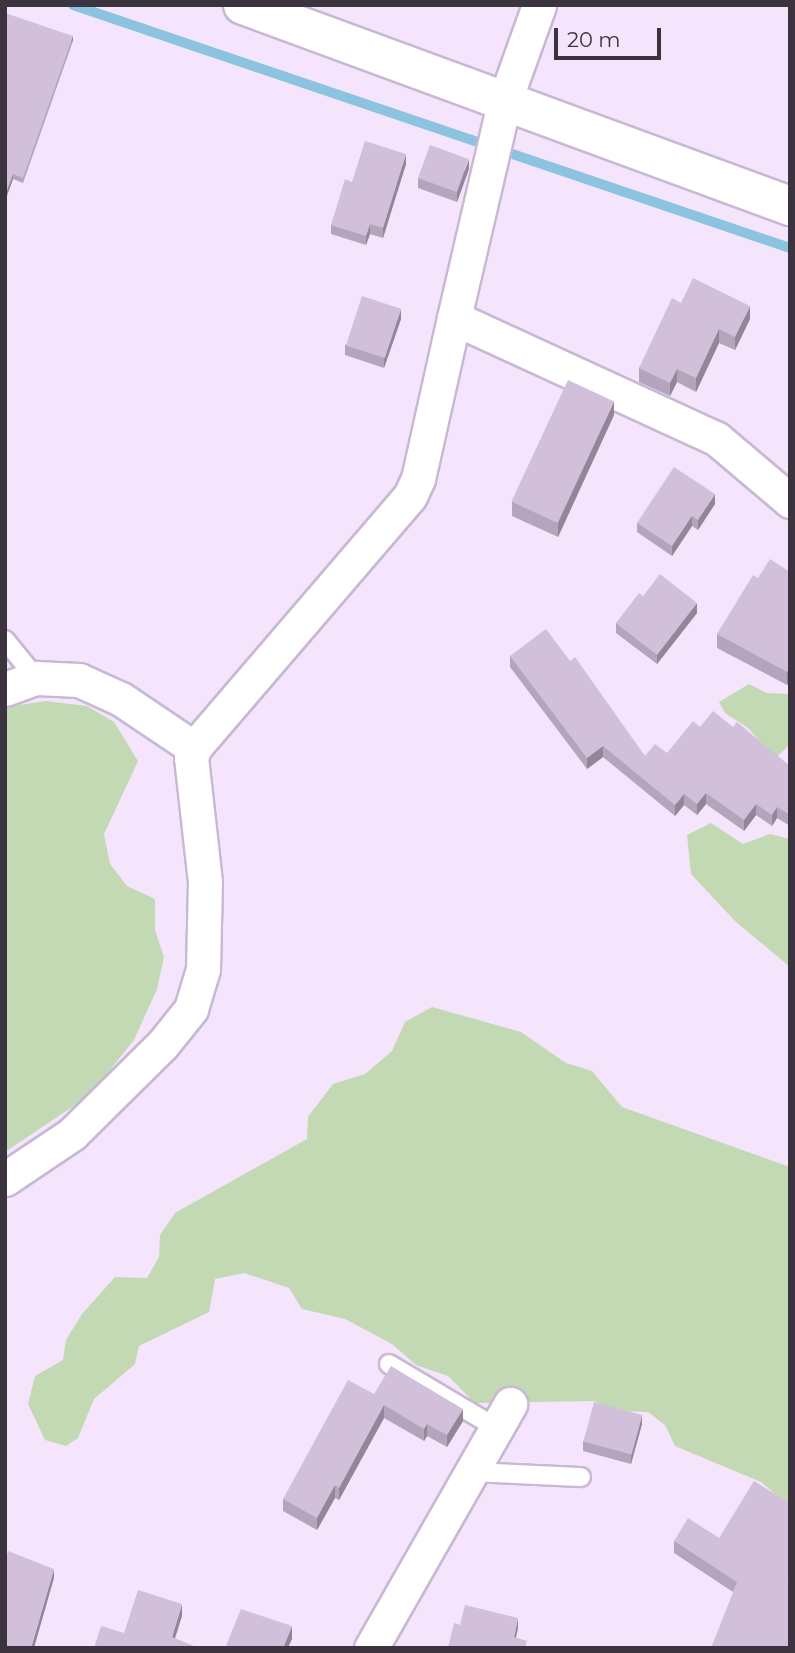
<!DOCTYPE html>
<html>
<head>
<meta charset="utf-8">
<style>
  body { margin:0 }
  #map { position:relative; width:795px; height:1653px; overflow:hidden; background:#f4e5fc; font-family:Montserrat,sans-serif }
  div>[style] { position:absolute }
  .green>* { inset:0; background:#c2d9b4 }
  .stream>* { height:10px; margin:-5px; padding:0 5px; transform-origin:5px; border-radius:5px; background:#8cc4df }
  .roads { filter:drop-shadow(2px 0 #c9b8d3) drop-shadow(-2px 0 #c9b8d3) drop-shadow(0 2px #c9b8d3) drop-shadow(0 -2px #c9b8d3) }
  .service>* { height:18px; margin:-9px; padding:0 9px; transform-origin:9px; border-radius:9px; background:#fff }
  .minor>* { height:33px; margin:-16.5px; padding:0 16.5px; transform-origin:16.5px; border-radius:16.5px; background:#fff }
  .tertiary>* { height:38px; margin:-19px; padding:0 19px; transform-origin:19px; border-radius:19px; background:#fff }
  .wall>* { inset:0; background:#b5a5bc }
  .shaded-wall>* { inset:0; background:#938699; transform-origin:0 0 }
  .building>* { inset:0; background:#d2c0db; transform-origin:0 0 }
  span { translate:-50% -50%; white-space:nowrap; text-align:center; line-height:1.15; -webkit-text-stroke:5px #f4e5fc; paint-order:stroke }
  .frame { position:absolute; inset:0; border:7px solid #3b343f; pointer-events:none }
  .scale { position:absolute; left:554px; top:28px; width:107px; height:32px; box-sizing:border-box; border:4px solid #3b343f; border-top:0; padding-left:9px; font-size:21px; line-height:24px; white-space:nowrap; color:#3b343f; -webkit-text-stroke:5px #f4e5fc; paint-order:stroke }
</style>
</head>
<body>
<div id="map">
  <div class="green">
    <div style="clip-path:polygon(749px 684px,767px 693px,790px 694px,790px 744px,768px 766px,764px 746px,748px 728px,725px 713px,719px 702px)"></div>
    <div style="clip-path:polygon(46px 701px,87px 706px,114px 722px,138px 761px,104px 834px,110px 864px,127px 886px,155px 899px,155px 930px,164px 957px,157px 989px,134px 1040px,90px 1095px,5px 1152px,5px 707px)"></div>
    <div style="clip-path:polygon(711px 823px,743px 844px,770px 834px,790px 839px,790px 967px,735px 921px,691px 874px,687px 835px)"></div>
    <div style="clip-path:polygon(432px 1007px,521px 1032px,566px 1063px,592px 1071px,622px 1107px,790px 1167px,790px 1507px,761px 1482px,675px 1446px,665px 1425px,648px 1412px,615px 1411px,594px 1401px,475px 1403px,448px 1376px,416px 1365px,392px 1344px,345px 1319px,302px 1309px,289px 1288px,244px 1273px,215px 1279px,209px 1312px,139px 1346px,135px 1364px,94px 1399px,78px 1438px,66px 1446px,45px 1440px,28px 1404px,35px 1376px,63px 1360px,66px 1340px,82px 1314px,115px 1277px,147px 1278px,159px 1257px,160px 1235px,175px 1213px,307px 1139px,308px 1117px,333px 1084px,365px 1074px,392px 1051px,405px 1022px)"></div>
  </div>
  <div class="stream">
    <div style="left:73px;top:5px;width:757px;rotate:18.72deg"></div>
  </div>
  <div class="roads">
    <div class="service">
      <div style="left:5px;top:640px;width:49px;rotate:50.8deg"></div>
      <div style="left:389px;top:1364px;width:126px;rotate:30.7deg"></div>
      <div style="left:471px;top:1472px;width:110px;rotate:2.6deg"></div>
    </div>
    <div class="minor">
      <div style="left:454px;top:318px;width:221px;rotate:-76.9deg"></div>
      <div style="left:504px;top:103px;width:104px;rotate:-70.3deg"></div>
      <div style="left:5px;top:689px;width:33px;rotate:-20deg"></div>
      <div style="left:36px;top:678px;width:43px;rotate:2.7deg"></div>
      <div style="left:79px;top:680px;width:46px;rotate:24.3deg"></div>
      <div style="left:121px;top:699px;width:88px;rotate:33.9deg"></div>
      <div style="left:5px;top:1179px;width:81px;rotate:-33.9deg"></div>
      <div style="left:72px;top:1134px;width:128px;rotate:-44.7deg"></div>
      <div style="left:163px;top:1044px;width:45px;rotate:-51.3deg"></div>
      <div style="left:191px;top:1009px;width:42px;rotate:-73.3deg"></div>
      <div style="left:203px;top:969px;width:87px;rotate:-88.7deg"></div>
      <div style="left:205px;top:882px;width:125px;rotate:-96.4deg"></div>
      <div style="left:191px;top:758px;width:10px;rotate:-73deg"></div>
      <div style="left:194px;top:748px;width:332px;rotate:-49.4deg"></div>
      <div style="left:410px;top:496px;width:19px;rotate:-65deg"></div>
      <div style="left:418px;top:479px;width:165px;rotate:-77.4deg"></div>
      <div style="left:454px;top:318px;width:289px;rotate:24.7deg"></div>
      <div style="left:717px;top:439px;width:96px;rotate:40.3deg"></div>
      <div style="left:371px;top:1648px;width:281px;rotate:-60.3deg"></div>
    </div>
    <div class="tertiary">
      <div style="left:243px;top:5px;width:583px;rotate:20.18deg"></div>
    </div>
  </div>
  <div class="wall">
    <div style="clip-path:polygon(5px 13px,73px 41px,23px 183px,13px 179px,5px 201px)"></div>
    <div style="clip-path:polygon(406px 164px,383px 238px,370px 234px,366px 245px,331px 234px,331px 225px,352px 182px)"></div>
    <div style="clip-path:polygon(469px 169px,457px 202px,418px 188px,418px 178px)"></div>
    <div style="clip-path:polygon(681px 303px,750px 319px,735px 350px,719px 343px,696px 392px,677px 382px,670px 396px,639px 382px,639px 368px)"></div>
    <div style="clip-path:polygon(401px 319px,384px 368px,345px 355px,345px 345px)"></div>
    <div style="clip-path:polygon(614px 415px,558px 537px,512px 516px,512px 502px)"></div>
    <div style="clip-path:polygon(715px 504px,698px 530px,692px 526px,672px 556px,637px 532px,637px 523px)"></div>
    <div style="clip-path:polygon(790px 572px,790px 682px,787px 685px,717px 648px,717px 634px,758px 578px)"></div>
    <div style="clip-path:polygon(643px 596px,697px 613px,657px 664px,616px 633px,616px 623px)"></div>
    <div style="clip-path:polygon(510px 656px,570px 661px,645px 756px,667px 753px,700px 727px,733px 727px,790px 766px,790px 826px,777px 818px,772px 826px,756px 815px,744px 831px,706px 804px,697px 815px,684px 805px,675px 816px,603px 757px,587px 769px,510px 667px)"></div>
    <div style="clip-path:polygon(374px 1394px,463px 1421px,447px 1447px,427px 1436px,424px 1441px,384px 1418px,339px 1500px,335px 1498px,317px 1530px,283px 1511px,283px 1499px)"></div>
    <div style="clip-path:polygon(642px 1424px,631px 1464px,583px 1451px,583px 1441px)"></div>
    <div style="clip-path:polygon(790px 1503px,733px 1592px,674px 1553px,674px 1541px,719px 1538px)"></div>
  </div>
  <div class="shaded-wall">
    <div style="left:73px;top:36px;width:5px;height:151px;rotate:90deg"></div>
    <div style="clip-path:polygon(406px 154px,406px 164px,383px 238px,383px 228px)"></div>
    <div style="clip-path:polygon(469px 159px,469px 169px,457px 202px,457px 193px)"></div>
    <div style="clip-path:polygon(13px 174px,13px 179px,5px 201px,5px 196px)"></div>
    <div style="clip-path:polygon(370px 224px,370px 234px,366px 245px,366px 236px)"></div>
    <div style="clip-path:polygon(750px 306px,750px 319px,735px 350px,735px 337px)"></div>
    <div style="clip-path:polygon(401px 309px,401px 319px,384px 368px,384px 358px)"></div>
    <div style="clip-path:polygon(719px 329px,719px 343px,696px 392px,696px 378px)"></div>
    <div style="clip-path:polygon(677px 369px,677px 382px,670px 396px,670px 383px)"></div>
    <div style="clip-path:polygon(614px 401px,614px 415px,558px 537px,558px 523px)"></div>
    <div style="clip-path:polygon(715px 494px,715px 504px,698px 530px,698px 520px)"></div>
    <div style="clip-path:polygon(692px 516px,692px 526px,672px 556px,672px 546px)"></div>
    <div style="clip-path:polygon(697px 603px,697px 613px,657px 664px,657px 655px)"></div>
    <div style="clip-path:polygon(790px 668px,790px 682px,787px 685px,787px 672px)"></div>
    <div style="clip-path:polygon(603px 746px,603px 757px,587px 769px,587px 758px)"></div>
    <div style="clip-path:polygon(706px 793px,706px 804px,697px 815px,697px 804px)"></div>
    <div style="clip-path:polygon(684px 794px,684px 805px,675px 816px,675px 805px)"></div>
    <div style="clip-path:polygon(756px 804px,756px 815px,744px 831px,744px 820px)"></div>
    <div style="clip-path:polygon(777px 807px,777px 818px,772px 826px,772px 815px)"></div>
    <div style="clip-path:polygon(384px 1405px,384px 1418px,339px 1500px,339px 1488px)"></div>
    <div style="clip-path:polygon(463px 1409px,463px 1421px,447px 1447px,447px 1435px)"></div>
    <div style="clip-path:polygon(642px 1415px,642px 1424px,631px 1464px,631px 1454px)"></div>
    <div style="clip-path:polygon(427px 1424px,427px 1436px,424px 1441px,424px 1429px)"></div>
    <div style="clip-path:polygon(335px 1485px,335px 1498px,317px 1530px,317px 1518px)"></div>
    <div style="clip-path:polygon(54px 1569px,54px 1578px,34px 1648px,31px 1648px)"></div>
    <div style="clip-path:polygon(182px 1604px,182px 1616px,172px 1648px,172px 1637px)"></div>
    <div style="clip-path:polygon(518px 1618px,518px 1628px,514px 1647px,514px 1637px)"></div>
    <div style="clip-path:polygon(292px 1626px,292px 1639px,288px 1648px,283px 1648px)"></div>
  </div>
  <div class="building">
    <div style="clip-path:polygon(5px 13px,73px 36px,23px 178px,13px 174px,5px 196px)"></div>
    <div style="clip-path:polygon(365px 141px,406px 154px,383px 228px,370px 224px,366px 236px,331px 225px,345px 179px,352px 182px)"></div>
    <div style="left:430px;top:145px;width:41px;height:35px;rotate:20deg"></div>
    <div style="clip-path:polygon(693px 278px,750px 306px,735px 337px,719px 329px,696px 378px,677px 369px,670px 383px,639px 368px,672px 298px,681px 303px)"></div>
    <div style="left:362px;top:296px;width:41px;height:52px;rotate:18deg"></div>
    <div style="left:568px;top:380px;width:51px;height:134px;rotate:25deg"></div>
    <div style="clip-path:polygon(674px 467px,715px 494px,698px 520px,692px 516px,672px 546px,637px 523px)"></div>
    <div style="clip-path:polygon(770px 559px,790px 572px,790px 668px,787px 672px,717px 634px,753px 575px,758px 578px)"></div>
    <div style="clip-path:polygon(660px 574px,697px 603px,657px 655px,616px 623px,639px 593px,643px 596px)"></div>
    <div style="clip-path:polygon(546px 629px,570px 661px,575px 657px,645px 756px,655px 744px,667px 753px,693px 721px,700px 727px,713px 711px,733px 727px,737px 722px,790px 766px,790px 815px,777px 807px,772px 815px,756px 804px,744px 820px,706px 793px,697px 804px,684px 794px,675px 805px,603px 746px,587px 758px,510px 656px)"></div>
    <div style="clip-path:polygon(391px 1366px,463px 1409px,447px 1435px,427px 1424px,424px 1429px,384px 1405px,339px 1488px,335px 1485px,317px 1518px,283px 1499px,348px 1380px,374px 1394px)"></div>
    <div style="left:594px;top:1402px;width:50px;height:41px;rotate:15deg"></div>
    <div style="clip-path:polygon(754px 1481px,790px 1503px,790px 1577px,787px 1580px,790px 1582px,790px 1618px,788px 1621px,790px 1622px,790px 1648px,711px 1648px,737px 1582px,674px 1541px,688px 1518px,719px 1538px)"></div>
    <div style="clip-path:polygon(8px 1551px,54px 1569px,31px 1648px,5px 1648px,5px 1564px)"></div>
    <div style="clip-path:polygon(138px 1590px,182px 1604px,172px 1637px,199px 1648px,94px 1648px,101px 1626px,124px 1633px)"></div>
    <div style="clip-path:polygon(465px 1605px,518px 1618px,514px 1637px,527px 1641px,525px 1648px,448px 1648px,454px 1623px,460px 1625px)"></div>
    <div style="clip-path:polygon(241px 1609px,292px 1626px,283px 1648px,225px 1648px)"></div>
  </div>
  <div class="frame"></div>
  <div class="scale">20 m</div>
</div>
</body>
</html>
